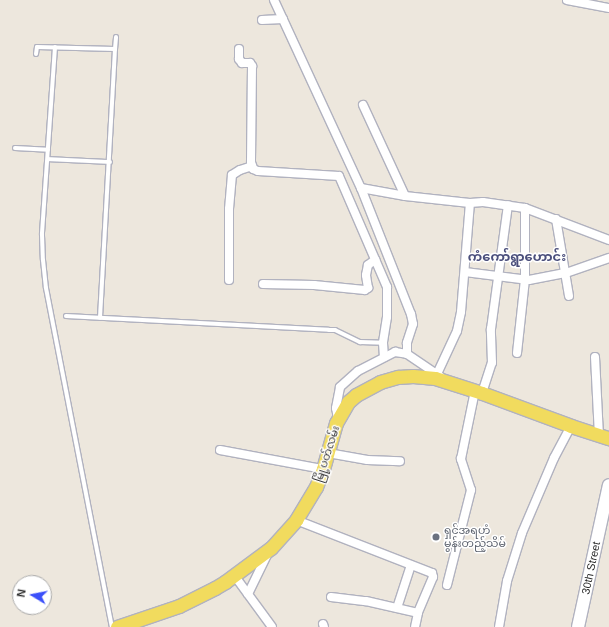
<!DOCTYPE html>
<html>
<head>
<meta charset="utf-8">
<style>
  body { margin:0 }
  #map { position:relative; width:609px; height:627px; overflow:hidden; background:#ede7dd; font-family:Helvetica,"Noto Sans Myanmar",sans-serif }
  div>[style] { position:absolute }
  .roads { filter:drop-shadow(1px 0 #b1b2bf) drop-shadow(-1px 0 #b1b2bf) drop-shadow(0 1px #b1b2bf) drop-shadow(0 -1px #b1b2bf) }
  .lane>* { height:4px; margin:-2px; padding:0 2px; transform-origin:2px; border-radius:2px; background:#fff }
  .street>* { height:8px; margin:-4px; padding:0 4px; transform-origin:4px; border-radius:4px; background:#fff }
  .secondary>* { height:12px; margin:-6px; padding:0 6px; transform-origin:6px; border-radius:6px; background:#fff }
  .primary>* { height:13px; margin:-6.5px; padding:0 6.5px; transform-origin:6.5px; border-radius:6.5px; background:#f1db5e }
  .dots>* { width:11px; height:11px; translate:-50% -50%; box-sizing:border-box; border:2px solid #fff; border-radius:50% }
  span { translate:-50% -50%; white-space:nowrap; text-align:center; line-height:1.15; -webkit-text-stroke:3px #fff; paint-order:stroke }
  .street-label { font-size:11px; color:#2b2b2b }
  .worship-label { font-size:11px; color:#5b616d }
  .left { translate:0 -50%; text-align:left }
  .quarter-label { font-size:13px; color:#4b4f7c; font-weight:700 }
  .north { position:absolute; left:12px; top:575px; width:40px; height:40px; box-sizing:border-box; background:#fff; border:1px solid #aaa; border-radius:50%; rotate:280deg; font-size:11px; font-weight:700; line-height:16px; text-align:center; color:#2b2b2b }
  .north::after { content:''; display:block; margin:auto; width:14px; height:18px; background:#3c50fa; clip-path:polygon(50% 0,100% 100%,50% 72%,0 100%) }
</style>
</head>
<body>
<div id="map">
  <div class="roads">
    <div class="lane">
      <div style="left:55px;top:47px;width:188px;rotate:94deg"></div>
      <div style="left:42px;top:235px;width:25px;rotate:88deg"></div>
      <div style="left:43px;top:260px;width:28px;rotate:84deg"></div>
      <div style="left:46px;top:288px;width:345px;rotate:79deg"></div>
      <div style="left:115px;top:49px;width:12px;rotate:-85deg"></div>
      <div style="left:36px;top:54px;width:7px;rotate:-82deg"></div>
      <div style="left:37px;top:47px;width:78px;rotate:1.5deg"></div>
      <div style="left:115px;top:49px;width:269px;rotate:93.2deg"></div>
      <div style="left:15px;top:148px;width:33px;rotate:3deg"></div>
      <div style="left:48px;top:159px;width:62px;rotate:2.8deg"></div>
      <div style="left:66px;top:316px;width:263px;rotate:3deg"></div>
      <div style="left:329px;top:330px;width:6px"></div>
      <div style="left:335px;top:330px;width:28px;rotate:26deg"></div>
      <div style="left:360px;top:342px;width:23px;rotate:2deg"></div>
    </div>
    <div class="street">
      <div style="left:274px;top:0;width:207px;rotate:65.2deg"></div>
      <div style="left:361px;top:188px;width:136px;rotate:68.4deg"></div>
      <div style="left:411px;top:314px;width:10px;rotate:79deg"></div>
      <div style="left:413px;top:324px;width:20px;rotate:108deg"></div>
      <div style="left:407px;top:343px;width:11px;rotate:90deg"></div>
      <div style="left:567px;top:0;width:43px;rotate:10.8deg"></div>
      <div style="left:262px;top:20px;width:21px;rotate:-3deg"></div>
      <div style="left:239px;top:49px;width:10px;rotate:90deg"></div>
      <div style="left:239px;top:59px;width:5px;rotate:53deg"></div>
      <div style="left:242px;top:63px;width:8px"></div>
      <div style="left:250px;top:63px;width:4px;rotate:56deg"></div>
      <div style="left:252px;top:66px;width:96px;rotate:90.6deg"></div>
      <div style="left:251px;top:162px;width:7px;rotate:74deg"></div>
      <div style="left:253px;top:169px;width:5px;rotate:22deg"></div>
      <div style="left:258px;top:171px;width:81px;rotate:3.5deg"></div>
      <div style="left:339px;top:176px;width:121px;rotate:66.6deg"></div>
      <div style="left:387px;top:287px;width:30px;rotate:90deg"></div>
      <div style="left:387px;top:317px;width:26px;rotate:99deg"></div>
      <div style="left:383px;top:343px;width:14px;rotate:86deg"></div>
      <div style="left:363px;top:105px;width:100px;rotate:65.2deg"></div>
      <div style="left:361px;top:188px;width:45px;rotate:10.3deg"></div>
      <div style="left:405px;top:196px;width:65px;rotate:6.1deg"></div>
      <div style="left:470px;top:203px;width:13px;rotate:-4deg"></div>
      <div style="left:483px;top:202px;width:42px;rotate:8.1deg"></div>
      <div style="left:556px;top:219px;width:78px;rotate:80.4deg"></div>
      <div style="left:465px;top:272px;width:64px;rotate:7.1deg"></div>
      <div style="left:529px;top:280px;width:38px;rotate:-11deg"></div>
      <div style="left:566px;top:273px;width:46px;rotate:-19.2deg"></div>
      <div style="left:229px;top:280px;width:71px;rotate:-90deg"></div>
      <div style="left:229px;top:209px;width:34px;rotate:-85deg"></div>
      <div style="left:232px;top:175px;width:9px;rotate:-32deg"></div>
      <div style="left:240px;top:170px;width:13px;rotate:-18deg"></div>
      <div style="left:263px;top:284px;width:51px;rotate:1.1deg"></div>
      <div style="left:314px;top:285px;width:51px;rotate:5.6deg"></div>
      <div style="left:365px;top:290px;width:4px;rotate:-34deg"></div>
      <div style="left:368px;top:288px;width:13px;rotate:-99deg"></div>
      <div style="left:366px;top:275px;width:10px;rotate:-79deg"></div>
      <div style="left:368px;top:265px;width:9px;rotate:-36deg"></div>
      <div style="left:517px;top:353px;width:74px;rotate:-83.8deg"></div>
      <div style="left:525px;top:279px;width:71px;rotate:-90deg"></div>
      <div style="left:525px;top:208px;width:90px;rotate:20.9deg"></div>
      <div style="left:595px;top:357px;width:78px;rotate:87.1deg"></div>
      <div style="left:437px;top:374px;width:47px;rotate:-65.1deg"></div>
      <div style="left:457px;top:331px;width:19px;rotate:-78deg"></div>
      <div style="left:461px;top:312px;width:109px;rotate:-85.3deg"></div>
      <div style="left:482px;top:393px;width:32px;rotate:-72deg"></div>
      <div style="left:492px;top:363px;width:34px;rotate:-92deg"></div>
      <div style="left:491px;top:329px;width:125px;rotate:-82.2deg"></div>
      <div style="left:338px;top:419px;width:11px;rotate:-100deg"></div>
      <div style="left:336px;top:408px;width:21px;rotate:-79deg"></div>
      <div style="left:340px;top:387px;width:24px;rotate:-42deg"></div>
      <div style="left:358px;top:371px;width:42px;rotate:-27.2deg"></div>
      <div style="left:395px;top:352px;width:12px;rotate:9deg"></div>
      <div style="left:407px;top:354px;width:41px;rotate:34.1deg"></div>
      <div style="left:220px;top:450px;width:105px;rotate:10.5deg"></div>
      <div style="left:328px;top:453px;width:40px;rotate:10deg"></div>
      <div style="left:367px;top:460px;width:33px;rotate:2deg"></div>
      <div style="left:296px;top:520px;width:146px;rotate:21.3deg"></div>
      <div style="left:432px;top:573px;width:4px;rotate:76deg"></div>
      <div style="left:433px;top:577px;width:39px;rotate:113deg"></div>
      <div style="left:418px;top:613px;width:14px;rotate:102deg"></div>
      <div style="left:234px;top:575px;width:64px;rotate:53.8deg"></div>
      <div style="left:447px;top:585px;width:98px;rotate:-75.8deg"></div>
      <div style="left:471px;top:490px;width:33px;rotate:-108deg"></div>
      <div style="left:461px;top:459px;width:69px;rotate:-78.4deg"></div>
      <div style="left:248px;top:594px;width:48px;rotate:-64deg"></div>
      <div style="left:331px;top:597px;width:35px;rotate:7deg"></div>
      <div style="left:366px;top:601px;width:53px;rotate:13deg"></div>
      <div style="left:397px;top:608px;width:45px;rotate:-72deg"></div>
      <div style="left:323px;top:624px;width:3px;rotate:72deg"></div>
      <div style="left:499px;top:627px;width:47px;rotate:-80.1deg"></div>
      <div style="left:507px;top:581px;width:50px;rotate:-72.6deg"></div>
      <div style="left:522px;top:533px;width:82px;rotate:-66.9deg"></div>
      <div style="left:554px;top:458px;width:36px;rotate:-62deg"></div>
    </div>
    <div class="secondary">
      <div style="left:578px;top:627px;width:145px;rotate:-77.7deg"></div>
    </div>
    <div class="primary">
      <div style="left:117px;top:627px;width:65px;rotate:-18.7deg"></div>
      <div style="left:179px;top:606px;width:40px;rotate:-26.6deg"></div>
      <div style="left:215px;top:588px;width:12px;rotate:-31deg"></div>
      <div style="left:225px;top:582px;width:57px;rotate:-36.5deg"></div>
      <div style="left:271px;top:548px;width:38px;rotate:-48deg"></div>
      <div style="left:296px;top:520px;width:39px;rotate:-59deg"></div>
      <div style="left:316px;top:487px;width:19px;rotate:-69deg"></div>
      <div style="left:323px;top:469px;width:48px;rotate:-74.2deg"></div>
      <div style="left:336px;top:423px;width:24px;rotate:-60deg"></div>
      <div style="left:348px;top:402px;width:11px;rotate:-41deg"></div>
      <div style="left:356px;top:395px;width:27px;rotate:-28deg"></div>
      <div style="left:380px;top:382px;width:19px;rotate:-16deg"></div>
      <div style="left:398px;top:377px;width:15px;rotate:-4deg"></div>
      <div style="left:413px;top:376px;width:22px;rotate:5deg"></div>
      <div style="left:435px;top:378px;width:49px;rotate:17.7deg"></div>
      <div style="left:482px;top:393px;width:95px;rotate:20.3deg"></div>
      <div style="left:571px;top:426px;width:40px;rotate:18deg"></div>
    </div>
  </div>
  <div class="dots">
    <div style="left:436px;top:537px;background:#6b7280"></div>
  </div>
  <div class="street-label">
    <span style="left:327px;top:454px;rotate:-72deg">မြို့ပတ်လမ်း</span>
    <span style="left:591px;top:568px;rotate:-78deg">30th Street</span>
  </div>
  <div class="worship-label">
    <span class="left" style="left:444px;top:537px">ရှင်အရဟံ<br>မွန်းတည့်သိမ်</span>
  </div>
  <div class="quarter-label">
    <span style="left:517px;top:257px">ကံကော်ရွာဟောင်း</span>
  </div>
  <div class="north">N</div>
</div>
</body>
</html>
